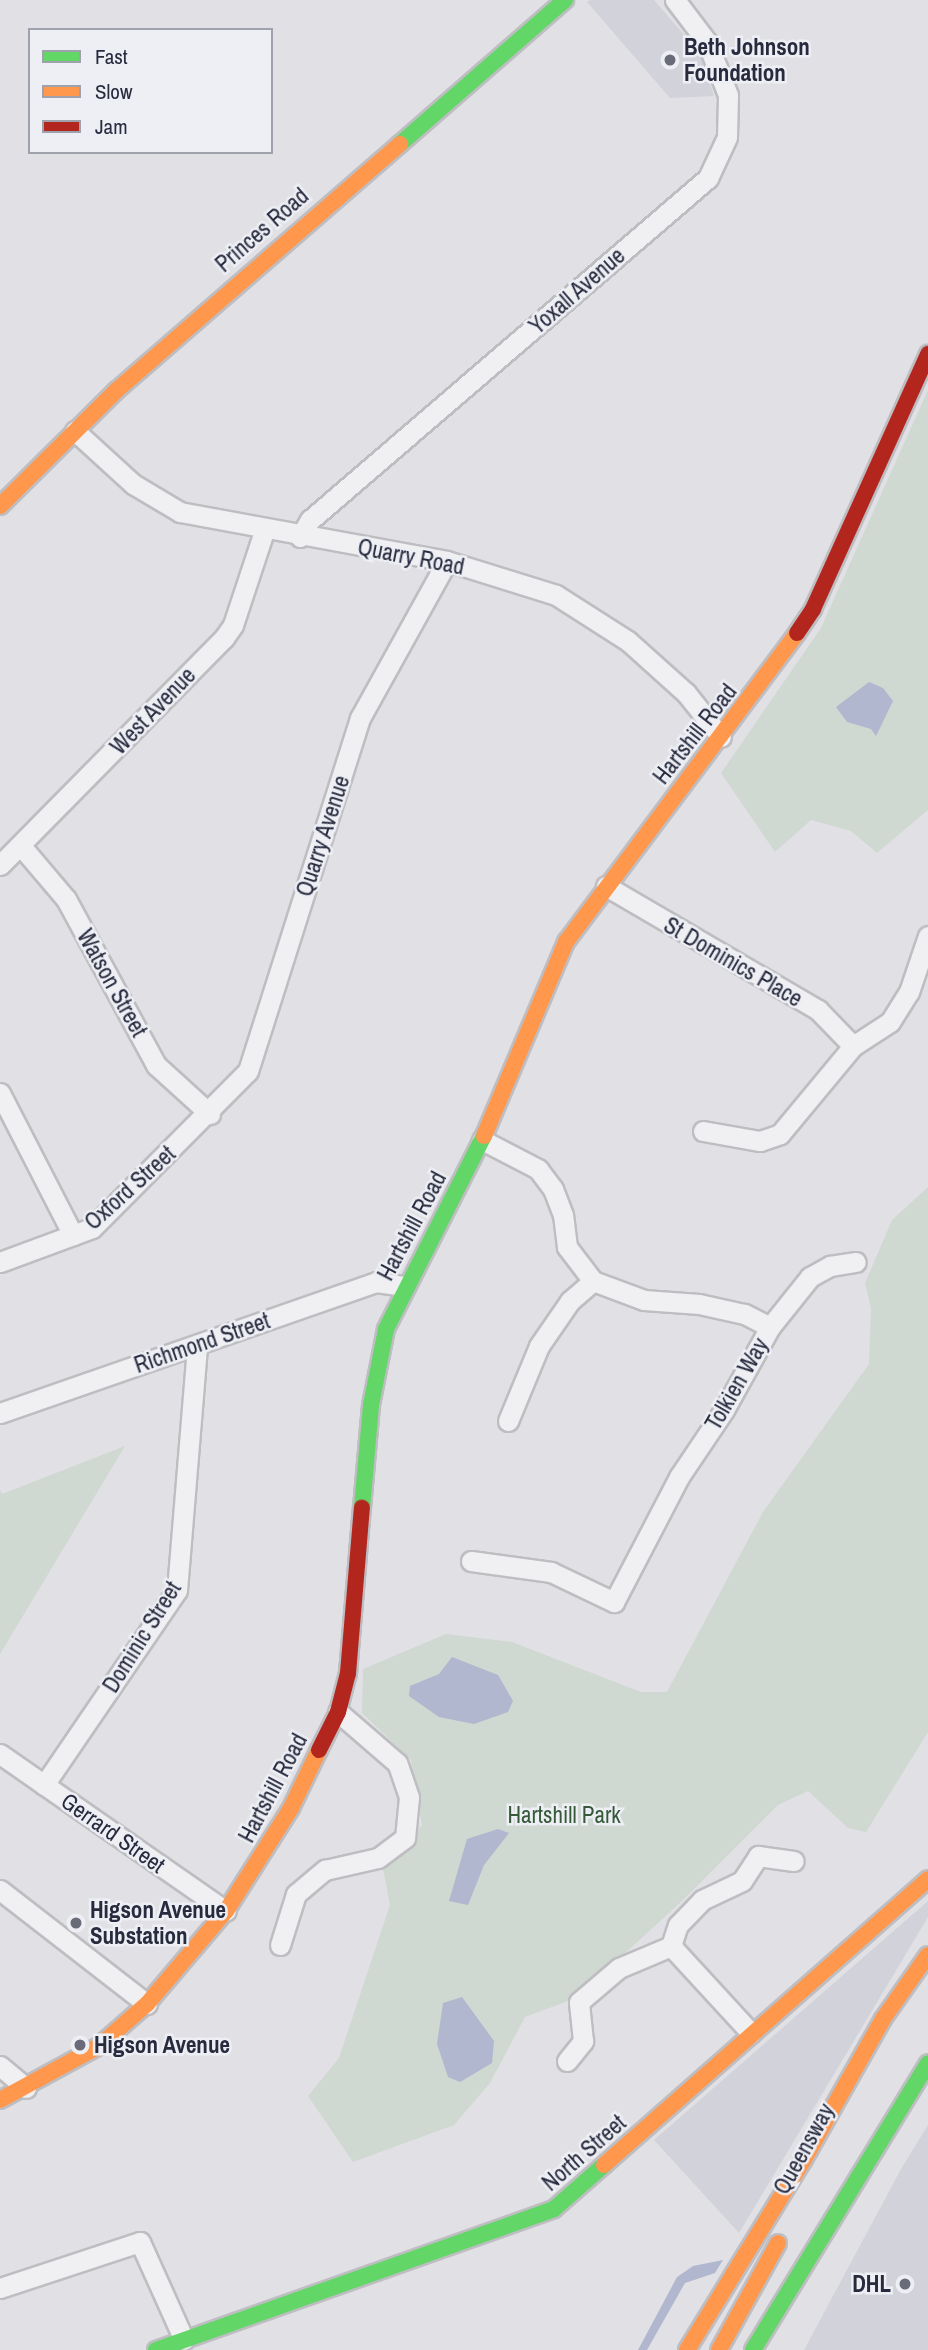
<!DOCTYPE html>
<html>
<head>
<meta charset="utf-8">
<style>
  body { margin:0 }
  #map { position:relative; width:928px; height:2350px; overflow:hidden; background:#e1e1e5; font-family:"Archivo Narrow",sans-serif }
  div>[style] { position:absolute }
  .built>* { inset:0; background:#d1d2da }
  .green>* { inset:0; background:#cfd8d1 }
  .water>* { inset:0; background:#b0b7cf }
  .roads { filter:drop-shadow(2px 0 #bebec2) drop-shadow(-2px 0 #bebec2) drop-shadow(0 2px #bebec2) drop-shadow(0 -2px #bebec2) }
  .street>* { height:19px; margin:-9.5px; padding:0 9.5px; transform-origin:9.5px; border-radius:9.5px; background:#f0f0f2 }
  .fast>* { height:16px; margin:-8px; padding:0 8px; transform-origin:8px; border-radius:8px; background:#63d668 }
  .slow>* { height:16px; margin:-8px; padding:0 8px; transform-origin:8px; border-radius:8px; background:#ff974d }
  .jam>* { height:16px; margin:-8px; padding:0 8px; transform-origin:8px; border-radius:8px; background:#b3261e }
  .dots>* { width:19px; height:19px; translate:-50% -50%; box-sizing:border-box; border:4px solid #eeeff5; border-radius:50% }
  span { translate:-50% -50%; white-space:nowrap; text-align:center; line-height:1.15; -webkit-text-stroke:5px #eeeff5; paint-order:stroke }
  .poi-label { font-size:23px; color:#282b3e; font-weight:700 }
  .left { translate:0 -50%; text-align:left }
  .right { translate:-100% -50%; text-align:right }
  .street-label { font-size:23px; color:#282b3e }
  .park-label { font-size:23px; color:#365939 }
  .legend { position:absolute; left:28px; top:28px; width:245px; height:126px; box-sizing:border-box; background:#eeeff5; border:2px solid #9fa1ac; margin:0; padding:9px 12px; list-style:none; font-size:21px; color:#282b3e }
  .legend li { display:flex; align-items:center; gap:14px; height:35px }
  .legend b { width:35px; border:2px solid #9fa1ac }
</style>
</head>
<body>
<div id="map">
  <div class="built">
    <div style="clip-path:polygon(590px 0,654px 0,699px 52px,714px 96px,670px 98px,587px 2px)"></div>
    <div style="clip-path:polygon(928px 1901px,928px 1917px,739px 2233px,654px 2140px)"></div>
    <div style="clip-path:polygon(928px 2125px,928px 2350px,804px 2350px,901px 2169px)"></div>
  </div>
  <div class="green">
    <div style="clip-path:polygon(928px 390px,928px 810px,877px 853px,851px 831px,811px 820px,775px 852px,721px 773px,821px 628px)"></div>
    <div style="clip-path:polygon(928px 1187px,928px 1732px,866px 1832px,848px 1828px,808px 1791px,778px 1805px,681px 1902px,576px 1998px,525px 2017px,490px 2083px,454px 2125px,353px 2162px,308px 2096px,339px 2058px,390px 1905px,383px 1868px,422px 1825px,411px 1760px,362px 1713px,363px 1669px,446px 1634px,512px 1642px,641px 1692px,667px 1692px,763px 1512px,869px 1364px,871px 1308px,865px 1283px,892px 1220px)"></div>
    <div style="clip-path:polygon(125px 1446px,0 1654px,0 1490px,2px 1494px)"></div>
  </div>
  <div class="water">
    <div style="clip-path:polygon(869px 682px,883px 688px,893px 701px,876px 736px,871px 729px,847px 722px,836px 707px)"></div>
    <div style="clip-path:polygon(452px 1657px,498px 1675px,513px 1701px,508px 1712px,474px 1724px,439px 1717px,409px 1696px,410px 1686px,439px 1674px)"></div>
    <div style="clip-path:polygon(498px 1829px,509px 1833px,484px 1865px,468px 1905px,449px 1901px,467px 1839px)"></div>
    <div style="clip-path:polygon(462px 1997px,494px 2041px,492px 2063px,460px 2082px,448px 2077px,437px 2044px,443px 2003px)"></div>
    <div style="clip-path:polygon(723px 2260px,715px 2273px,685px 2283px,647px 2350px,638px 2350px,677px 2277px,693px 2266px)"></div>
  </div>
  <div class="roads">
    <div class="street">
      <div style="left:75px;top:431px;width:79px;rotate:42.4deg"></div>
      <div style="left:133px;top:484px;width:55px;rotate:30.8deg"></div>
      <div style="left:180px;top:512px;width:271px;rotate:10.4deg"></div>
      <div style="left:447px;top:561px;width:114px;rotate:17.3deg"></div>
      <div style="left:556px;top:595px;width:85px;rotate:32.6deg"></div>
      <div style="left:628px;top:641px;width:78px;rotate:41.9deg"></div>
      <div style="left:686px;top:693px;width:56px;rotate:51.5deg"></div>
      <div style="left:300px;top:537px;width:20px;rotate:-60deg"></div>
      <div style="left:310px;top:520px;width:525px;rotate:-40.67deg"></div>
      <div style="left:708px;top:178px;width:45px;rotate:-65.1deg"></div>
      <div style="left:727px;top:137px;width:42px;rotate:-88.6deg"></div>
      <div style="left:728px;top:95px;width:57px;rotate:-111.6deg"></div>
      <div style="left:707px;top:42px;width:53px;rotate:-127.3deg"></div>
      <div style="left:21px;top:846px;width:70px;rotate:49.7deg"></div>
      <div style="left:66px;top:899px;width:189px;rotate:61.5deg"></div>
      <div style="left:156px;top:1065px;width:73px;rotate:42.2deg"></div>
      <div style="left:0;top:865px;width:319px;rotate:-45.4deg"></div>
      <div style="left:224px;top:638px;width:16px;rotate:-55deg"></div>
      <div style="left:233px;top:625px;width:99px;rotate:-71.7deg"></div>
      <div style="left:606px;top:886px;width:246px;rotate:30.3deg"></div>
      <div style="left:818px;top:1010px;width:50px;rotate:45.8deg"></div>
      <div style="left:0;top:1093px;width:160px;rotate:62.8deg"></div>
      <div style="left:703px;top:1131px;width:58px;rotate:10deg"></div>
      <div style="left:760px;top:1141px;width:21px;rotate:-19deg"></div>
      <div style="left:780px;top:1134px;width:114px;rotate:-50.3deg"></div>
      <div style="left:853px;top:1046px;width:44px;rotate:-33deg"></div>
      <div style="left:890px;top:1022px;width:36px;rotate:-58deg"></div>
      <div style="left:909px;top:992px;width:59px;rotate:-71.3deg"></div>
      <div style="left:0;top:1262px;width:98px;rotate:-20.3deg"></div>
      <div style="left:92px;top:1228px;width:221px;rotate:-45.2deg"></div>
      <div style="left:248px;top:1071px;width:370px;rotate:-72.4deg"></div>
      <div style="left:360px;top:718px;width:179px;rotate:-61deg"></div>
      <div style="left:770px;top:1327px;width:64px;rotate:-51.3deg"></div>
      <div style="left:810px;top:1277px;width:23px;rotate:-29deg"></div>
      <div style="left:830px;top:1266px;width:26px;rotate:-9deg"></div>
      <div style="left:0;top:1413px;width:398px;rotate:-19.2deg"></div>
      <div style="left:376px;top:1282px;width:29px;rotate:8deg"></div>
      <div style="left:508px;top:1421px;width:81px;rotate:-67.5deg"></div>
      <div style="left:539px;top:1346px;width:55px;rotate:-55.4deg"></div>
      <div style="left:570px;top:1301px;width:30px;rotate:-41deg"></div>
      <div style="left:471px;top:1561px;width:81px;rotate:7.8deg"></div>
      <div style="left:551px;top:1572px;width:70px;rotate:25.5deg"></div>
      <div style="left:614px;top:1602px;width:141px;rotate:-62.5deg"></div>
      <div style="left:679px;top:1477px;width:81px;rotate:-56.1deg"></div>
      <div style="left:724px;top:1410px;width:95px;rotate:-61deg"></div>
      <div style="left:770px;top:1327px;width:29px;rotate:-153deg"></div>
      <div style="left:744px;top:1314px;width:46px;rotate:-167.5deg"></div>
      <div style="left:699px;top:1304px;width:55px;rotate:-175.8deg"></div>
      <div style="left:644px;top:1300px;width:54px;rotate:-159.6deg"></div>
      <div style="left:593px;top:1281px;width:43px;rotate:-127.4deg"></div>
      <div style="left:567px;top:1247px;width:32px;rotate:-97deg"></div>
      <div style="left:563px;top:1215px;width:28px;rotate:-111deg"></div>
      <div style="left:553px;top:1189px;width:25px;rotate:-127deg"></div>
      <div style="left:538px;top:1169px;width:63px;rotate:-152.6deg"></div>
      <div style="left:0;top:1754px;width:275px;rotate:34.8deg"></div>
      <div style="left:44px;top:1785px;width:236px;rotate:-55.7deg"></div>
      <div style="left:177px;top:1590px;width:246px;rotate:-85.3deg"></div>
      <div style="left:0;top:1890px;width:186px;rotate:37.8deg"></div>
      <div style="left:280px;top:1945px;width:53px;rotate:-72.6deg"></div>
      <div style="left:296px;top:1894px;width:38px;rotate:-40deg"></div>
      <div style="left:325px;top:1870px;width:54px;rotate:-12.8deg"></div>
      <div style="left:378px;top:1858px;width:34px;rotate:-37deg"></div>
      <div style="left:405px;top:1838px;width:41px;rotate:-84.4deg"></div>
      <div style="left:409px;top:1797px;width:36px;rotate:-109deg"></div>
      <div style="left:397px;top:1763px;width:78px;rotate:-139.2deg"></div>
      <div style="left:671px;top:1946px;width:22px;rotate:-72deg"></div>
      <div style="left:678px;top:1925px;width:35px;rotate:-46deg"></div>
      <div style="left:702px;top:1900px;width:44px;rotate:-25.4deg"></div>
      <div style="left:742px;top:1881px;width:30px;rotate:-57deg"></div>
      <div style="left:758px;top:1856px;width:36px;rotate:8deg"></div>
      <div style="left:671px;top:1946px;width:118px;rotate:47.4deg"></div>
      <div style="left:567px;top:2061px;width:26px;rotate:-51deg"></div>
      <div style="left:583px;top:2041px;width:39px;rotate:-96deg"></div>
      <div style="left:579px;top:2002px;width:52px;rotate:-40.4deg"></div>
      <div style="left:619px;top:1968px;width:56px;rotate:-22.9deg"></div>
      <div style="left:0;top:2066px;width:34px;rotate:40deg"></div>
      <div style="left:0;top:2288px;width:147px;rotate:-18.2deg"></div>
      <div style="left:140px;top:2242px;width:107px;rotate:65.8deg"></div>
    </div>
    <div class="fast">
      <div style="left:400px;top:144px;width:219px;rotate:-41.1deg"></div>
      <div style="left:362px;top:1508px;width:103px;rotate:-85deg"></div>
      <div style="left:371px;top:1405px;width:77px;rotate:-78.8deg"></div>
      <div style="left:386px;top:1329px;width:216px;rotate:-63.1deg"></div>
      <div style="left:156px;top:2350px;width:422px;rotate:-19.5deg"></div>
      <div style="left:554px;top:2209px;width:67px;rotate:-41.3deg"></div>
      <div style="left:753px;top:2350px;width:336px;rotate:-58.6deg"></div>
    </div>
    <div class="slow">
      <div style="left:0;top:506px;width:165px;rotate:-44.8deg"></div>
      <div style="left:117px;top:390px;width:375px;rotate:-41deg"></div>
      <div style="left:484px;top:1136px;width:211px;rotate:-67.1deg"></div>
      <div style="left:566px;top:942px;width:386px;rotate:-53.2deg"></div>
      <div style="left:0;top:2100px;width:113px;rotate:-28.6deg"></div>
      <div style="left:99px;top:2046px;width:64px;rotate:-41.2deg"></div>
      <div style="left:147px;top:2004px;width:122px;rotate:-49.7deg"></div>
      <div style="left:226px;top:1911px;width:122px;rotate:-57.7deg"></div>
      <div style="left:291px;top:1808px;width:64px;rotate:-64.2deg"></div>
      <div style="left:604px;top:2165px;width:432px;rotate:-41.4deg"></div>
      <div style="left:687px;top:2350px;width:222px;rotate:-58.5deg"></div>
      <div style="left:803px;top:2161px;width:163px;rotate:-60.6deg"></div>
      <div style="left:883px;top:2019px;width:78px;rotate:-54.9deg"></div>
      <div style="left:719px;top:2350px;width:122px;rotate:-61.1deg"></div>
    </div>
    <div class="jam">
      <div style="left:797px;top:633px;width:29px;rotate:-56deg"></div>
      <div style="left:813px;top:609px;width:280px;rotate:-65.7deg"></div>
      <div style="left:319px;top:1750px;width:42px;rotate:-63.4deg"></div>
      <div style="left:338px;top:1712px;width:40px;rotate:-75.6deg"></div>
      <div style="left:348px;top:1673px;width:166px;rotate:-85.2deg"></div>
    </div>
  </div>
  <div class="dots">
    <div style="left:670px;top:60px;background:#696b78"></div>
    <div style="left:76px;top:1923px;background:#696b78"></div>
    <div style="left:80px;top:2045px;background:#696b78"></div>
    <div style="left:905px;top:2284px;background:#696b78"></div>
  </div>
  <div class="poi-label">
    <span class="left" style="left:684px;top:60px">Beth Johnson<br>Foundation</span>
    <span class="left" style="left:90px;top:1923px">Higson Avenue<br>Substation</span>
    <span class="left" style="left:94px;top:2045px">Higson Avenue</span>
    <span class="right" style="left:891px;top:2284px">DHL</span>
  </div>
  <div class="street-label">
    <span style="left:262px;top:230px;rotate:-41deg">Princes Road</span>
    <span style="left:577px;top:291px;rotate:-41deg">Yoxall Avenue</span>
    <span style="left:411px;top:557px;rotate:11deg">Quarry Road</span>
    <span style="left:153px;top:711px;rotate:-46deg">West Avenue</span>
    <span style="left:695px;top:734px;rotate:-52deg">Hartshill Road</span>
    <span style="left:323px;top:836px;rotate:-72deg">Quarry Avenue</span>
    <span style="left:733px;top:962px;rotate:30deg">St Dominics Place</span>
    <span style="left:112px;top:983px;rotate:61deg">Watson Street</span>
    <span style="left:130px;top:1188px;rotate:-42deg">Oxford Street</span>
    <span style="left:412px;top:1226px;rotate:-62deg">Hartshill Road</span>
    <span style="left:202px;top:1343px;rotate:-19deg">Richmond Street</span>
    <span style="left:737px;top:1384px;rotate:-60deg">Tolkien Way</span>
    <span style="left:142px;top:1637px;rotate:-58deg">Dominic Street</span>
    <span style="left:273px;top:1788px;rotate:-62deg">Hartshill Road</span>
    <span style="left:113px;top:1833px;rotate:35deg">Gerrard Street</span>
    <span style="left:804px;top:2149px;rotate:-61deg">Queensway</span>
    <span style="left:584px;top:2153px;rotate:-41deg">North Street</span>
  </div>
  <div class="park-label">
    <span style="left:564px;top:1815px">Hartshill Park</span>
  </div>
  <ul class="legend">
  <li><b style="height:9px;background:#63d668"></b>Fast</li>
  <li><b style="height:9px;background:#ff974d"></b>Slow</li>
  <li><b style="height:9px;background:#b3261e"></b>Jam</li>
  </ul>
</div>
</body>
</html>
